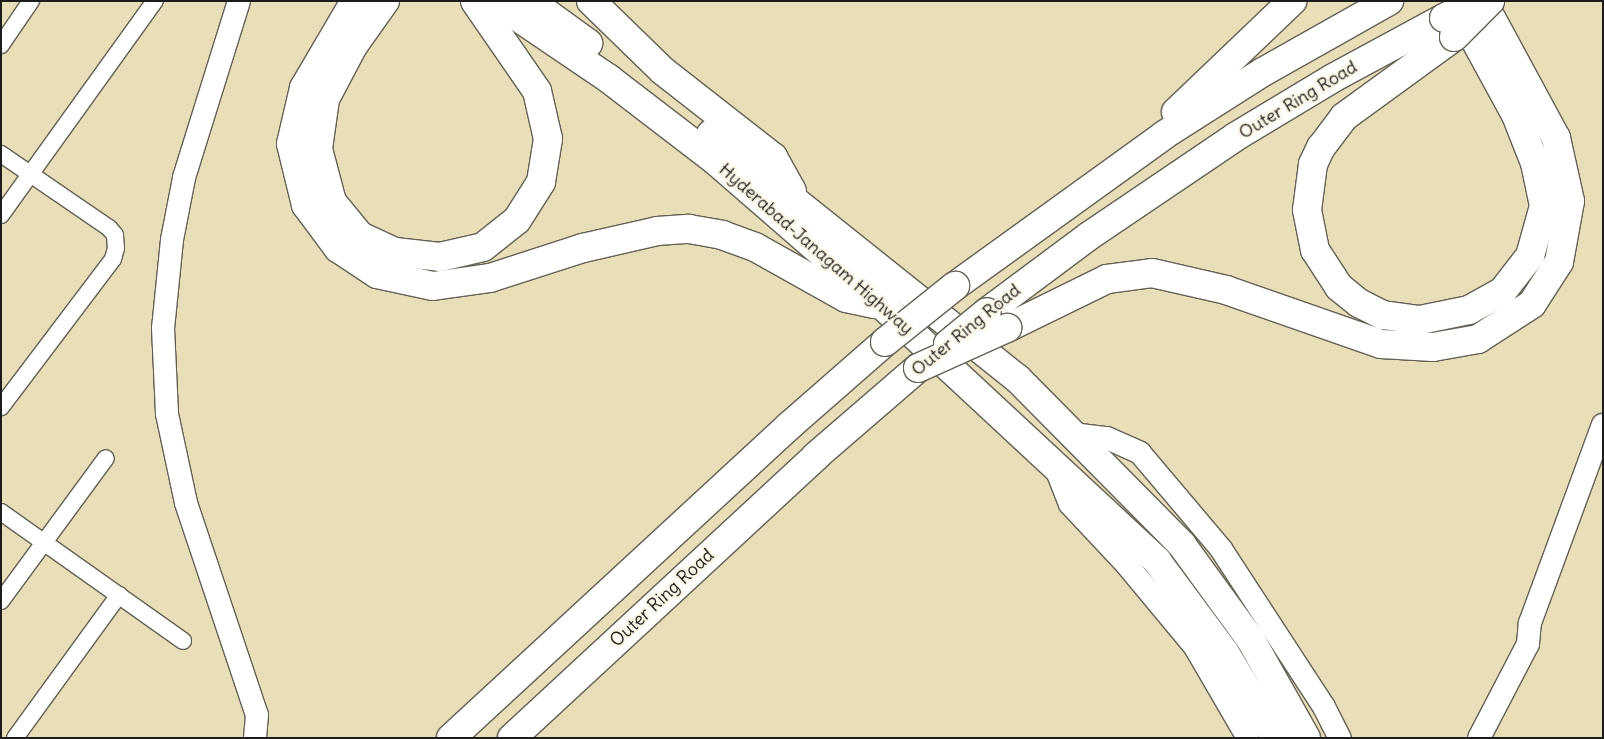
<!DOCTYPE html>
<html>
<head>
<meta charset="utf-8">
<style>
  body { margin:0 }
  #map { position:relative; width:1604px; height:739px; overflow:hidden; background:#e8dfb9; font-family:Delius,sans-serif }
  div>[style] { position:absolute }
  .roads { filter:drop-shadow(1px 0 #636053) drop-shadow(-1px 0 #636053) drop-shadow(0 1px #636053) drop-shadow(0 -1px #636053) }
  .street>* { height:16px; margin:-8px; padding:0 8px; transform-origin:8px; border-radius:8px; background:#fff }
  .secondary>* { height:22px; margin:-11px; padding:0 11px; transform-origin:11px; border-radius:11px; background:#fff }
  .highway>* { height:28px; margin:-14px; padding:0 14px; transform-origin:14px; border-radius:14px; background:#fff }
  .bridges { filter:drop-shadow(1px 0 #636053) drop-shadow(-1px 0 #636053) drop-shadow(0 1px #636053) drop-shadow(0 -1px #636053) }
  .highway-bridge>* { height:28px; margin:-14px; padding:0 14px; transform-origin:14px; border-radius:14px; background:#fff }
  span { translate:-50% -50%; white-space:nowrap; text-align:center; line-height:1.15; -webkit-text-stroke:4.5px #fcf5e5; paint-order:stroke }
  .street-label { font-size:18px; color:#1c1c1c }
  .frame { position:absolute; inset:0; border:2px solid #1c1c1c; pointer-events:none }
</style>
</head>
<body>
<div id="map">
  <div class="roads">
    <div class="street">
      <div style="left:1px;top:45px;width:53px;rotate:-55.7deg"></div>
      <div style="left:1px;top:154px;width:131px;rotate:34.4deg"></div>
      <div style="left:109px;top:228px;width:9px;rotate:49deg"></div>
      <div style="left:115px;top:235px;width:13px;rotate:86deg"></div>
      <div style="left:116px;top:248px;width:11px;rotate:105deg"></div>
      <div style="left:113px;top:259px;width:186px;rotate:127.1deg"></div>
      <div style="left:1px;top:215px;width:264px;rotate:-54.3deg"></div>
      <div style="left:1px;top:512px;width:223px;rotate:35.3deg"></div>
      <div style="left:1px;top:601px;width:177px;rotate:-53.7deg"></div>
      <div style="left:15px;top:738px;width:177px;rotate:-54deg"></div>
    </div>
    <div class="secondary">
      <div style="left:239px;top:1px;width:185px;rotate:107.3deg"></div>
      <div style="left:184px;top:178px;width:63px;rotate:101deg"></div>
      <div style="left:172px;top:240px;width:88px;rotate:95.8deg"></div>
      <div style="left:163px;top:328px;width:86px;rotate:87.3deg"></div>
      <div style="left:167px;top:414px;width:91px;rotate:77.9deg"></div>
      <div style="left:186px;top:503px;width:224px;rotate:71.5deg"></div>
      <div style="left:257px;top:715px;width:23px;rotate:95deg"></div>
      <div style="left:1072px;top:434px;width:35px;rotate:7deg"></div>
      <div style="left:1107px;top:438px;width:36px;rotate:24deg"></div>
      <div style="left:1140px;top:453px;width:126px;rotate:49.8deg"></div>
      <div style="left:1221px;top:549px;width:189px;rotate:56.9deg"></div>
      <div style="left:1324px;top:707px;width:35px;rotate:63deg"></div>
      <div style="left:1055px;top:466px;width:41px;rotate:68.5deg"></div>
      <div style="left:1070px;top:504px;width:83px;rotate:46.9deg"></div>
      <div style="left:1127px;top:565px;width:107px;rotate:50.3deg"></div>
      <div style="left:1195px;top:647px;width:105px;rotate:59.8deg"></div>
      <div style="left:1479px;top:738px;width:106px;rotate:-62.5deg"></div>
      <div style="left:1528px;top:644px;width:21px;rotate:-85deg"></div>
      <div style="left:1530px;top:623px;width:211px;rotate:-69.8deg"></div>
    </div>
    <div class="highway">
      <div style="left:355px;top:1px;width:101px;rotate:120.4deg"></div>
      <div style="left:304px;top:88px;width:57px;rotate:103.1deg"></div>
      <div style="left:291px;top:144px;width:63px;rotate:76.2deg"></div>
      <div style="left:306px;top:205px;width:54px;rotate:53.3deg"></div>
      <div style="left:338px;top:248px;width:47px;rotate:33.7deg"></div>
      <div style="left:377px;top:274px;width:57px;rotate:12.1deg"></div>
      <div style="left:433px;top:286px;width:58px;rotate:-8deg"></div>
      <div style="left:490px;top:278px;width:98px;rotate:-17.9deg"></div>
      <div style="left:583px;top:248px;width:76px;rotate:-12.9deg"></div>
      <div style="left:657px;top:231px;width:32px;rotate:-4deg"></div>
      <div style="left:689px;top:229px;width:34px;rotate:10deg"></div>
      <div style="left:722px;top:235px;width:35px;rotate:20deg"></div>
      <div style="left:755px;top:247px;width:104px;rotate:29.3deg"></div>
      <div style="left:846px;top:298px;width:29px;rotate:12deg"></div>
      <div style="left:385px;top:1px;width:55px;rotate:125.4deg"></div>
      <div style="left:353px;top:46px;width:60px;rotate:117.8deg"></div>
      <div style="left:325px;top:99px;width:50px;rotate:98deg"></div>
      <div style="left:318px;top:149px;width:55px;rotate:75.2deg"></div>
      <div style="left:332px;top:202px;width:44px;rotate:50.5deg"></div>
      <div style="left:360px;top:236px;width:38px;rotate:25deg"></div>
      <div style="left:395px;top:252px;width:45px;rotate:6.3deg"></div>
      <div style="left:440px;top:257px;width:44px;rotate:-13.1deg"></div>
      <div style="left:483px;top:247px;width:43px;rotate:-38.5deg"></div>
      <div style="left:517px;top:220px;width:45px;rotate:-57.7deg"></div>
      <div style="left:541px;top:182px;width:44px;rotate:-80.8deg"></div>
      <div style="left:548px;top:139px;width:49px;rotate:-102.9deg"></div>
      <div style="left:537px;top:91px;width:109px;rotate:-124.6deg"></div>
      <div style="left:494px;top:1px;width:139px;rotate:34.1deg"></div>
      <div style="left:609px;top:79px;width:135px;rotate:37.5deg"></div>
      <div style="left:716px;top:161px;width:221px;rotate:41deg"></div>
      <div style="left:883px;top:306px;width:374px;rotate:42.9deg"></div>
      <div style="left:1157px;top:561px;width:114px;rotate:53.5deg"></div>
      <div style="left:1225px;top:653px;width:99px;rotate:59deg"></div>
      <div style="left:530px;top:1px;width:72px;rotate:35.9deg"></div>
      <div style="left:591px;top:1px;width:100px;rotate:44.2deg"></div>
      <div style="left:663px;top:71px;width:140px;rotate:38deg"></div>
      <div style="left:773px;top:157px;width:39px;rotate:61deg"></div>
      <div style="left:1454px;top:37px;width:136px;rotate:144deg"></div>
      <div style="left:1344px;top:117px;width:38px;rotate:127deg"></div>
      <div style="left:1321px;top:147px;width:19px;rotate:115deg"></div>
      <div style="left:1313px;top:164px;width:46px;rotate:97.4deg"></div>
      <div style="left:1307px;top:210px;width:41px;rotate:78.7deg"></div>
      <div style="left:1315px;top:250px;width:44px;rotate:57deg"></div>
      <div style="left:1339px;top:287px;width:26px;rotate:39deg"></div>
      <div style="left:1359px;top:303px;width:27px;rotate:27deg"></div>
      <div style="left:1383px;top:315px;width:37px;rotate:8deg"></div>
      <div style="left:1420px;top:320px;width:50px;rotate:-11.5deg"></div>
      <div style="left:1469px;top:310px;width:38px;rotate:-29deg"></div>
      <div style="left:1502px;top:292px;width:46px;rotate:-52.1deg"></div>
      <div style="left:1530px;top:256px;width:52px;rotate:-74.4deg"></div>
      <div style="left:1544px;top:206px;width:44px;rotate:-101.8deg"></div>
      <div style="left:1535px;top:163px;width:52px;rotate:-111.6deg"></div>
      <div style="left:1516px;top:115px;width:125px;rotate:-118.6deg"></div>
      <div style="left:1176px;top:112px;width:161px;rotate:-43.7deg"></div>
      <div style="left:711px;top:134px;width:393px;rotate:38.6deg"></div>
      <div style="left:1018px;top:379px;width:233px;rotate:45.3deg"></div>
      <div style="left:1182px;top:545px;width:117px;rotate:54deg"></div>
      <div style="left:1251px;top:640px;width:112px;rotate:60.7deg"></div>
      <div style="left:955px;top:286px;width:258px;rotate:-35.8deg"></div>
      <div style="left:1164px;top:135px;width:117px;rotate:-32.5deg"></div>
      <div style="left:1263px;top:72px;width:145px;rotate:-29.4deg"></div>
      <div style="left:987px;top:312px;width:127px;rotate:-36.7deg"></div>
      <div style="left:1089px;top:236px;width:176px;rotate:-34.1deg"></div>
      <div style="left:1235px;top:137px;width:114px;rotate:-31deg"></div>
      <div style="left:1333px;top:78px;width:126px;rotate:-28.4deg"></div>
      <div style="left:1007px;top:328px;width:111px;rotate:-26.1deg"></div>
      <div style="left:1107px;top:279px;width:45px;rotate:-7.6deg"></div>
      <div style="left:1152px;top:273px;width:76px;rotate:12.9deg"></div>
      <div style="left:1226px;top:290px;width:164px;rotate:19.2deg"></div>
      <div style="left:1381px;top:344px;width:52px;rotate:3.3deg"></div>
      <div style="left:1433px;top:347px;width:46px;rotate:-10.1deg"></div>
      <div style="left:1478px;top:339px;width:64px;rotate:-32.9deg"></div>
      <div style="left:1532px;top:304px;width:50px;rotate:-57.3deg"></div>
      <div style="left:1559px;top:262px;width:62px;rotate:-79.8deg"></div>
      <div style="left:1570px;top:201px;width:65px;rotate:-102.5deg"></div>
      <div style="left:1556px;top:138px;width:156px;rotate:-118.4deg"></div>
      <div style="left:451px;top:738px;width:460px;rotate:-42.7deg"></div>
      <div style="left:789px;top:426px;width:128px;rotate:-41.2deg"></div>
      <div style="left:512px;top:738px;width:415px;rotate:-42.8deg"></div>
      <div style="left:816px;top:456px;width:135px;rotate:-40.8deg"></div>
    </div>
  </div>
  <div class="bridges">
    <div class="highway-bridge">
      <div style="left:1444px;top:18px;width:38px;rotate:-27deg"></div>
      <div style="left:1454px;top:37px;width:51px;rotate:-45deg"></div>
      <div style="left:885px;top:342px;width:90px;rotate:-38.7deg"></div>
      <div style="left:948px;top:344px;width:50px;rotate:-39.4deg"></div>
      <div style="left:918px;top:368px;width:98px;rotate:-24.2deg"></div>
    </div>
  </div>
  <div class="street-label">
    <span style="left:1298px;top:100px;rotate:-31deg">Outer Ring Road</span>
    <span style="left:816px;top:249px;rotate:41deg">Hyderabad-Janagam Highway</span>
    <span style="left:966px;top:330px;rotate:-39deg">Outer Ring Road</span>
    <span style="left:662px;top:598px;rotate:-43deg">Outer Ring Road</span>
  </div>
  <div class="frame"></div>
</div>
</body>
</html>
